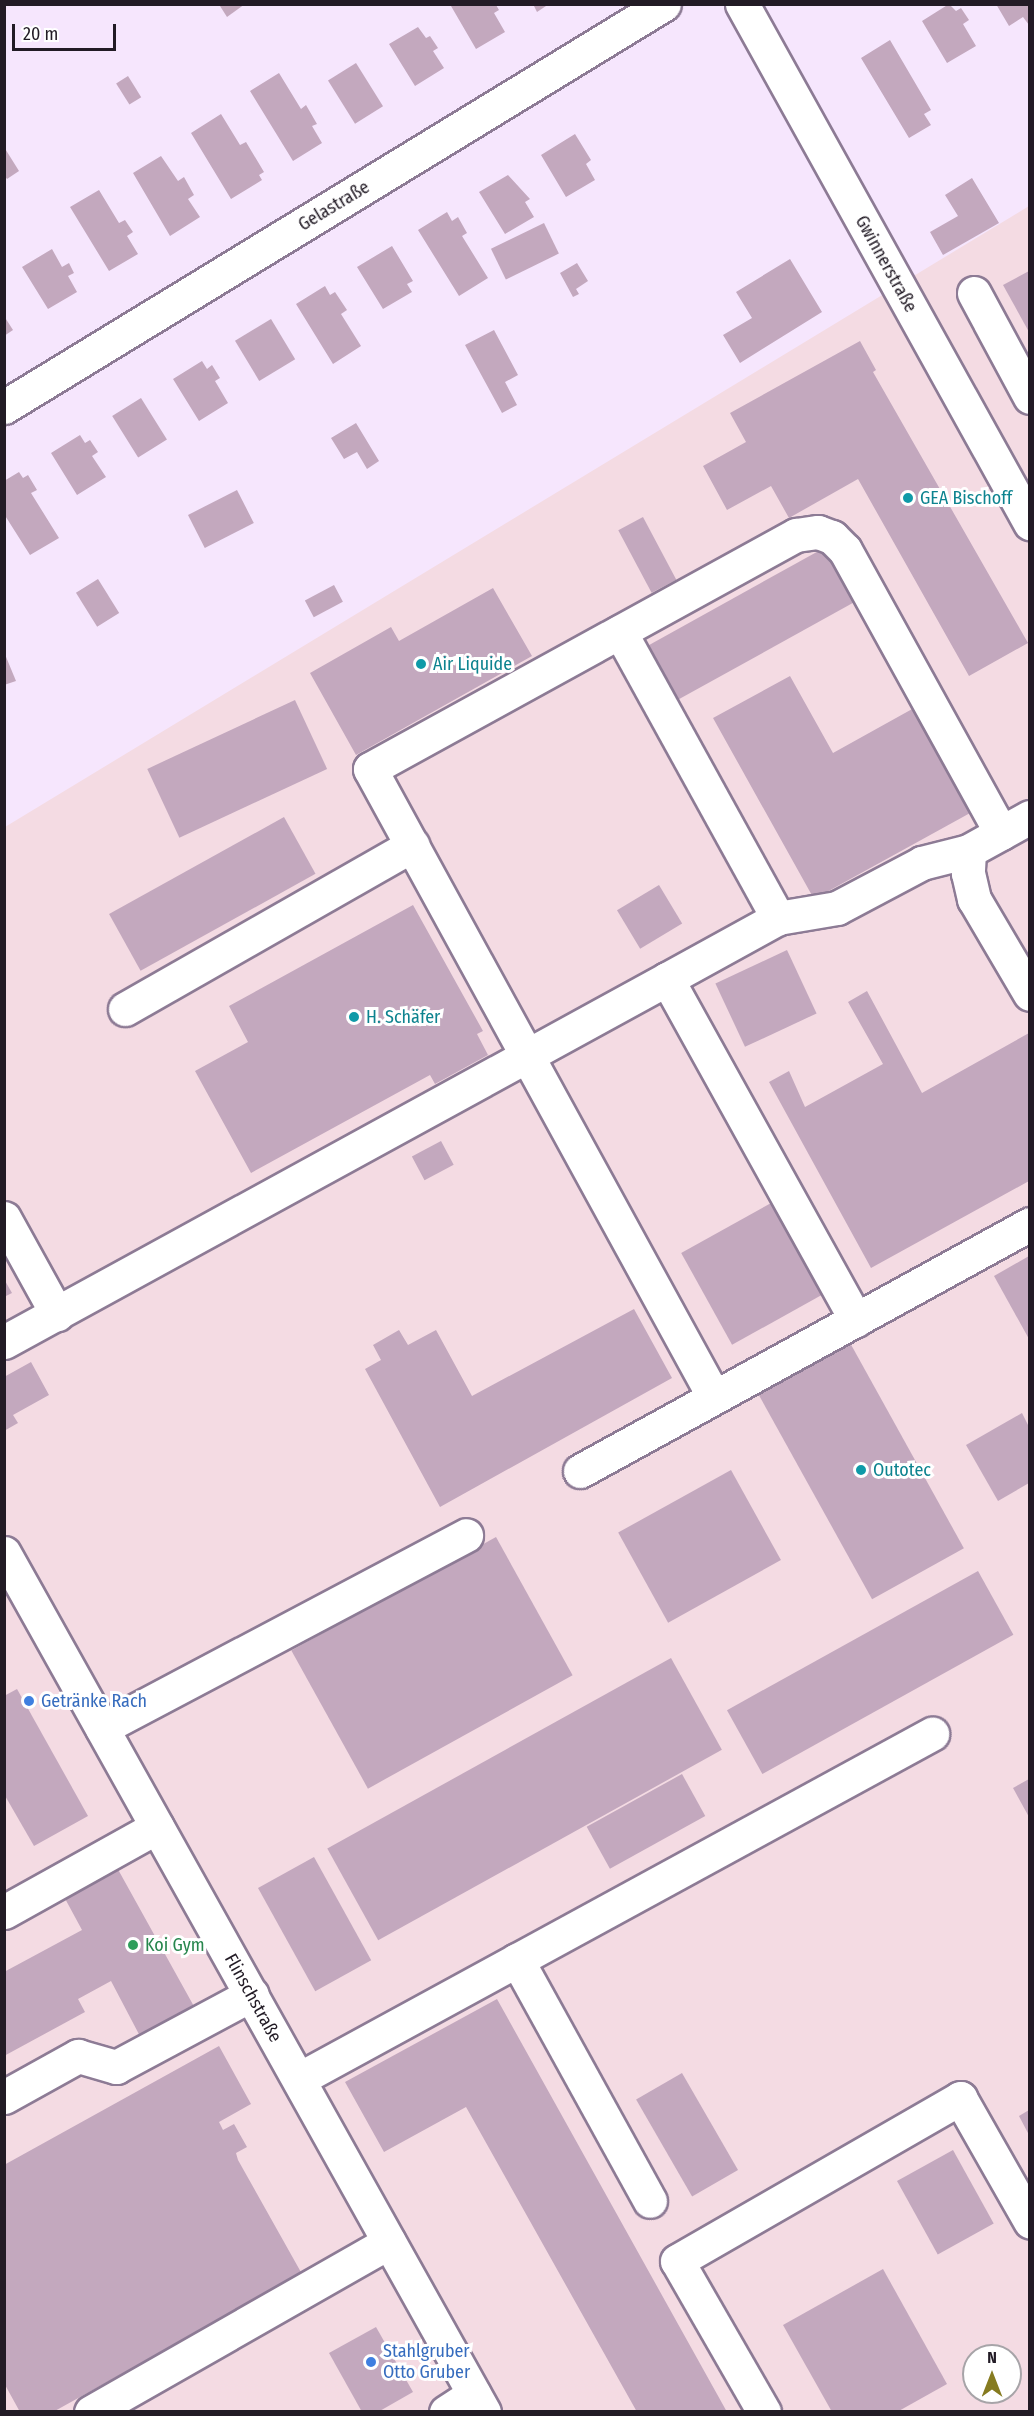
<!DOCTYPE html>
<html>
<head>
<meta charset="utf-8">
<style>
  body { margin:0 }
  #map { position:relative; width:1034px; height:2416px; overflow:hidden; background:#f6e6fd; font-family:"Fira Sans Condensed",sans-serif }
  div>[style] { position:absolute }
  .commercial>* { inset:0; background:#f4dbe3 }
  .building>* { inset:0; background:#c3a8be; transform-origin:0 0 }
  .roads { filter:drop-shadow(2px 0 #8d7b95) drop-shadow(-2px 0 #8d7b95) drop-shadow(0 2px #8d7b95) drop-shadow(0 -2px #8d7b95) }
  .minor>* { height:33px; margin:-16.5px; padding:0 16.5px; transform-origin:16.5px; border-radius:16.5px; background:#fff }
  .dots>* { width:16px; height:16px; translate:-50% -50%; box-sizing:border-box; border:3px solid #fff; border-radius:50% }
  span { translate:-50% -50%; white-space:nowrap; text-align:center; line-height:1.15; -webkit-text-stroke:6px #fff; paint-order:stroke }
  .street-label { font-size:18px; color:#221b25 }
  .culture-label { font-size:18px; color:#0d838f }
  .left { translate:0 -50%; text-align:left }
  .shop-label { font-size:18px; color:#366cbe }
  .leisure-label { font-size:18px; color:#27864d }
  .frame { position:absolute; inset:0; border:6px solid #221b25; pointer-events:none }
  .north { position:absolute; left:962px; top:2344px; width:60px; height:60px; box-sizing:border-box; background:#fff; border:2px solid #a7a4a8; border-radius:50%; rotate:0deg; font-size:16px; font-weight:700; line-height:24px; text-align:center; color:#221b25 }
  .north::after { content:''; display:block; margin:auto; width:21px; height:27px; background:#867b20; clip-path:polygon(50% 0,100% 100%,50% 72%,0 100%) }
  .scale { position:absolute; left:12px; top:24px; width:104px; height:27px; box-sizing:border-box; border:3px solid #221b25; border-top:0; padding-left:8px; font-size:18px; line-height:21px; white-space:nowrap; color:#221b25; -webkit-text-stroke:4px #fff; paint-order:stroke }
</style>
</head>
<body>
<div id="map">
  <div class="commercial">
    <div style="clip-path:polygon(evenodd,1029px 206px,1029px 2411px,5px 2412px,5px 827px,1029px 206px,974px 2356px,1010px 2356px,1010px 2392px,974px 2392px,974px 2356px)"></div>
  </div>
  <div class="building">
    <div style="clip-path:polygon(245px 4px,227px 17px,220px 6px,222px 4px)"></div>
    <div style="clip-path:polygon(533px 4px,549px 4px,537px 12px)"></div>
    <div style="clip-path:polygon(949px 4px,956px 11px,961px 8px,969px 20px,963px 24px,976px 46px,947px 63px,922px 21px)"></div>
    <div style="clip-path:polygon(996px 4px,1029px 4px,1029px 25px,1023px 17px,1009px 26px)"></div>
    <div style="clip-path:polygon(454px 5px,496px 5px,499px 10px,494px 13px,505px 32px,476px 49px,451px 6px)"></div>
    <div style="clip-path:polygon(418px 27px,426px 38px,430px 36px,438px 48px,433px 51px,444px 68px,415px 86px,389px 44px)"></div>
    <div style="clip-path:polygon(890px 40px,931px 110px,924px 114px,931px 125px,909px 138px,861px 58px)"></div>
    <div style="left:356px;top:63px;width:51px;height:33px;rotate:58deg"></div>
    <div style="clip-path:polygon(279px 73px,301px 109px,306px 105px,317px 124px,312px 126px,322px 143px,293px 161px,250px 91px)"></div>
    <div style="left:128px;top:76px;width:25px;height:14px;rotate:58deg"></div>
    <div style="clip-path:polygon(221px 114px,240px 145px,246px 142px,264px 172px,259px 175px,262px 180px,231px 199px,191px 133px)"></div>
    <div style="clip-path:polygon(575px 134px,591px 160px,586px 164px,595px 180px,566px 197px,541px 155px)"></div>
    <div style="clip-path:polygon(4px 147px,19px 171px,7px 179px,4px 175px)"></div>
    <div style="clip-path:polygon(161px 156px,178px 181px,184px 177px,194px 195px,188px 199px,200px 217px,170px 236px,133px 173px)"></div>
    <div style="clip-path:polygon(508px 175px,530px 199px,525px 202px,534px 217px,505px 234px,479px 192px)"></div>
    <div style="clip-path:polygon(972px 178px,999px 223px,943px 255px,930px 232px,958px 216px,945px 195px)"></div>
    <div style="clip-path:polygon(99px 190px,119px 223px,125px 220px,133px 232px,127px 236px,138px 254px,109px 271px,70px 207px)"></div>
    <div style="clip-path:polygon(447px 212px,452px 221px,458px 217px,467px 233px,462px 236px,488px 278px,459px 296px,418px 230px)"></div>
    <div style="left:544px;top:223px;width:34px;height:59px;rotate:64deg"></div>
    <div style="clip-path:polygon(392px 246px,413px 281px,407px 284px,412px 292px,383px 309px,357px 267px)"></div>
    <div style="clip-path:polygon(52px 249px,62px 267px,69px 263px,74px 273px,68px 276px,77px 292px,48px 309px,22px 267px)"></div>
    <div style="clip-path:polygon(790px 259px,822px 312px,740px 363px,723px 335px,752px 318px,736px 292px)"></div>
    <div style="clip-path:polygon(577px 263px,588px 281px,576px 289px,579px 294px,573px 297px,560px 273px)"></div>
    <div style="clip-path:polygon(1029px 271px,1029px 332px,1003px 285px)"></div>
    <div style="clip-path:polygon(325px 286px,330px 295px,335px 292px,347px 310px,341px 314px,361px 346px,333px 364px,296px 304px)"></div>
    <div style="clip-path:polygon(4px 316px,13px 330px,4px 336px)"></div>
    <div style="left:271px;top:319px;width:47px;height:42px;rotate:59deg"></div>
    <div style="clip-path:polygon(494px 330px,518px 375px,505px 382px,517px 405px,502px 413px,465px 345px)"></div>
    <div style="clip-path:polygon(860px 341px,876px 370px,873px 372px,1028px 643px,969px 676px,858px 479px,789px 518px,771px 486px,727px 510px,703px 466px,746px 442px,730px 413px)"></div>
    <div style="clip-path:polygon(202px 361px,207px 369px,212px 365px,220px 378px,215px 381px,228px 403px,199px 421px,173px 379px)"></div>
    <div style="left:141px;top:398px;width:49px;height:34px;rotate:58deg"></div>
    <div style="clip-path:polygon(356px 423px,379px 461px,367px 469px,357px 452px,344px 459px,331px 438px)"></div>
    <div style="clip-path:polygon(80px 435px,85px 443px,90px 440px,98px 452px,92px 456px,106px 477px,77px 495px,51px 453px)"></div>
    <div style="clip-path:polygon(19px 472px,23px 478px,28px 475px,37px 490px,31px 493px,59px 538px,30px 555px,4px 514px,4px 481px)"></div>
    <div style="left:237px;top:490px;width:37px;height:55px;rotate:63deg"></div>
    <div style="left:643px;top:517px;width:71px;height:28px;rotate:62deg"></div>
    <div style="left:824px;top:548px;width:62px;height:205px;rotate:61deg"></div>
    <div style="left:98px;top:579px;width:40px;height:26px;rotate:58deg"></div>
    <div style="left:334px;top:585px;width:19px;height:33px;rotate:62deg"></div>
    <div style="clip-path:polygon(493px 588px,532px 656px,356px 755px,310px 673px,391px 627px,399px 641px)"></div>
    <div style="clip-path:polygon(4px 652px,16px 681px,4px 685px)"></div>
    <div style="clip-path:polygon(790px 676px,833px 753px,923px 703px,981px 807px,814px 899px,713px 718px)"></div>
    <div style="left:295px;top:700px;width:76px;height:163px;rotate:65deg"></div>
    <div style="left:284px;top:817px;width:65px;height:200px;rotate:61deg"></div>
    <div style="left:659px;top:885px;width:45px;height:49px;rotate:59deg"></div>
    <div style="clip-path:polygon(413px 905px,483px 1031px,477px 1034px,488px 1055px,435px 1084px,430px 1075px,251px 1173px,195px 1071px,248px 1042px,229px 1006px)"></div>
    <div style="left:787px;top:950px;width:70px;height:79px;rotate:65deg"></div>
    <div style="clip-path:polygon(867px 991px,922px 1093px,1029px 1033px,1029px 1181px,871px 1268px,769px 1082px,789px 1071px,805px 1107px,883px 1064px,848px 1002px)"></div>
    <div style="left:441px;top:1141px;width:27px;height:33px;rotate:62deg"></div>
    <div style="left:773px;top:1202px;width:105px;height:105px;rotate:61deg"></div>
    <div style="clip-path:polygon(1029px 1256px,1029px 1339px,994px 1276px)"></div>
    <div style="clip-path:polygon(4px 1279px,12px 1293px,4px 1297px)"></div>
    <div style="clip-path:polygon(634px 1309px,672px 1378px,440px 1507px,365px 1369px,381px 1360px,373px 1345px,399px 1330px,408px 1345px,436px 1330px,472px 1396px)"></div>
    <div style="left:849px;top:1341px;width:237px;height:105px;rotate:61deg"></div>
    <div style="clip-path:polygon(31px 1362px,49px 1395px,13px 1415px,18px 1423px,4px 1431px,4px 1377px)"></div>
    <div style="clip-path:polygon(1022px 1413px,1029px 1427px,1029px 1483px,998px 1501px,966px 1445px)"></div>
    <div style="left:731px;top:1470px;width:103px;height:129px;rotate:61deg"></div>
    <div style="left:496px;top:1537px;width:158px;height:234px;rotate:61deg"></div>
    <div style="left:978px;top:1571px;width:73px;height:287px;rotate:61deg"></div>
    <div style="left:671px;top:1658px;width:105px;height:393px;rotate:61deg"></div>
    <div style="clip-path:polygon(17px 1689px,88px 1816px,34px 1846px,4px 1794px,4px 1696px)"></div>
    <div style="left:682px;top:1774px;width:48px;height:109px;rotate:61deg"></div>
    <div style="clip-path:polygon(1029px 1779px,1029px 1817px,1013px 1788px)"></div>
    <div style="left:314px;top:1857px;width:118px;height:64px;rotate:61deg"></div>
    <div style="clip-path:polygon(115px 1864px,196px 2010px,142px 2040px,111px 1981px,78px 1999px,85px 2012px,4px 2056px,4px 1972px,82px 1930px,62px 1893px)"></div>
    <div style="clip-path:polygon(497px 1999px,727px 2412px,637px 2412px,466px 2107px,384px 2152px,345px 2082px)"></div>
    <div style="clip-path:polygon(219px 2046px,251px 2104px,219px 2122px,223px 2130px,234px 2124px,247px 2147px,236px 2153px,238px 2160px,302px 2274px,53px 2412px,20px 2412px,4px 2383px,4px 2165px)"></div>
    <div style="left:682px;top:2073px;width:112px;height:53px;rotate:60deg"></div>
    <div style="clip-path:polygon(1029px 2110px,1029px 2135px,1019px 2116px)"></div>
    <div style="left:953px;top:2150px;width:84px;height:64px;rotate:61deg"></div>
    <div style="clip-path:polygon(883px 2269px,947px 2384px,897px 2412px,832px 2412px,783px 2325px)"></div>
    <div style="clip-path:polygon(376px 2327px,413px 2392px,378px 2412px,362px 2412px,329px 2353px)"></div>
  </div>
  <div class="roads">
    <div class="minor">
      <div style="left:742px;top:4px;width:594px;rotate:60.97deg"></div>
      <div style="left:974px;top:293px;width:118px;rotate:61.7deg"></div>
      <div style="left:4px;top:407px;width:773px;rotate:-31.41deg"></div>
      <div style="left:620px;top:632px;width:327px;rotate:61.1deg"></div>
      <div style="left:1001px;top:833px;width:33px;rotate:-29deg"></div>
      <div style="left:969px;top:851px;width:22px;rotate:93deg"></div>
      <div style="left:968px;top:873px;width:27px;rotate:77deg"></div>
      <div style="left:974px;top:899px;width:110px;rotate:59.5deg"></div>
      <div style="left:125px;top:1009px;width:331px;rotate:-29.7deg"></div>
      <div style="left:4px;top:1218px;width:110px;rotate:61.1deg"></div>
      <div style="left:4px;top:1342px;width:756px;rotate:-28.7deg"></div>
      <div style="left:714px;top:1397px;width:716px;rotate:-118.71deg"></div>
      <div style="left:370px;top:769px;width:486px;rotate:-28.8deg"></div>
      <div style="left:796px;top:535px;width:22px;rotate:-8deg"></div>
      <div style="left:818px;top:532px;width:15px;rotate:20deg"></div>
      <div style="left:832px;top:537px;width:18px;rotate:45deg"></div>
      <div style="left:845px;top:550px;width:323px;rotate:61.1deg"></div>
      <div style="left:1001px;top:833px;width:37px;rotate:151deg"></div>
      <div style="left:969px;top:851px;width:49px;rotate:165.7deg"></div>
      <div style="left:922px;top:863px;width:96px;rotate:152.1deg"></div>
      <div style="left:837px;top:908px;width:60px;rotate:170.4deg"></div>
      <div style="left:778px;top:918px;width:127px;rotate:151.2deg"></div>
      <div style="left:667px;top:979px;width:390px;rotate:61deg"></div>
      <div style="left:580px;top:1471px;width:513px;rotate:-28.76deg"></div>
      <div style="left:4px;top:1553px;width:984px;rotate:60.8deg"></div>
      <div style="left:102px;top:1728px;width:412px;rotate:-27.9deg"></div>
      <div style="left:4px;top:1912px;width:175px;rotate:-29.1deg"></div>
      <div style="left:517px;top:1960px;width:473px;rotate:-28.6deg"></div>
      <div style="left:299px;top:2079px;width:248px;rotate:-28.6deg"></div>
      <div style="left:517px;top:1960px;width:275px;rotate:61.1deg"></div>
      <div style="left:4px;top:2097px;width:85px;rotate:-29deg"></div>
      <div style="left:78px;top:2056px;width:40px;rotate:16deg"></div>
      <div style="left:116px;top:2067px;width:154px;rotate:-28.2deg"></div>
      <div style="left:91px;top:2412px;width:343px;rotate:-29.7deg"></div>
      <div style="left:446px;top:2412px;width:33px;rotate:-33deg"></div>
      <div style="left:764px;top:2412px;width:174px;rotate:-119.9deg"></div>
      <div style="left:677px;top:2261px;width:327px;rotate:-29.9deg"></div>
      <div style="left:960px;top:2098px;width:142px;rotate:60.4deg"></div>
    </div>
  </div>
  <div class="dots">
    <div style="left:908px;top:498px;background:#0f9aa8"></div>
    <div style="left:421px;top:664px;background:#0f9aa8"></div>
    <div style="left:354px;top:1017px;background:#0f9aa8"></div>
    <div style="left:861px;top:1470px;background:#0f9aa8"></div>
    <div style="left:29px;top:1701px;background:#3f7fe0"></div>
    <div style="left:133px;top:1945px;background:#2e9e5b"></div>
    <div style="left:371px;top:2362px;background:#3f7fe0"></div>
  </div>
  <div class="street-label">
    <span style="left:334px;top:206px;rotate:-31deg">Gelastraße</span>
    <span style="left:886px;top:264px;rotate:61deg">Gwinnerstraße</span>
    <span style="left:253px;top:1998px;rotate:61deg">Flinschstraße</span>
  </div>
  <div class="culture-label">
    <span class="left" style="left:920px;top:498px">GEA Bischoff</span>
    <span class="left" style="left:433px;top:664px">Air Liquide</span>
    <span class="left" style="left:366px;top:1017px">H. Schäfer</span>
    <span class="left" style="left:873px;top:1470px">Outotec</span>
  </div>
  <div class="shop-label">
    <span class="left" style="left:41px;top:1701px">Getränke Rach</span>
    <span class="left" style="left:383px;top:2362px">Stahlgruber<br>Otto Gruber</span>
  </div>
  <div class="leisure-label">
    <span class="left" style="left:145px;top:1945px">Koi Gym</span>
  </div>
  <div class="frame"></div>
  <div class="north">N</div>
  <div class="scale">20 m</div>
</div>
</body>
</html>
